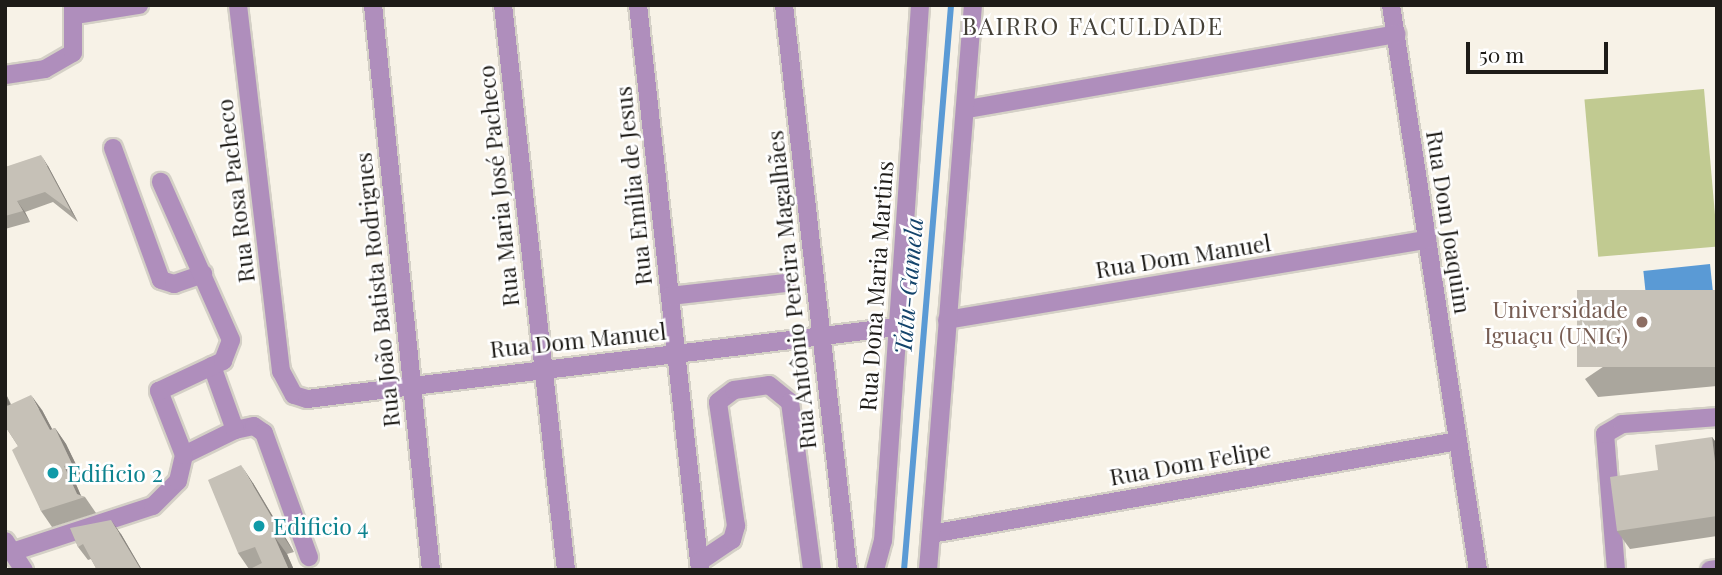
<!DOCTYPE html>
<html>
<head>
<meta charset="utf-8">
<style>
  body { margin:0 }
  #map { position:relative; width:1722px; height:575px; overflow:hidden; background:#f7f2e7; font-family:"Playfair Display",serif }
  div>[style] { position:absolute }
  .green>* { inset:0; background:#c1ca91; transform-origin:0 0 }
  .water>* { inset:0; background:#5a9ad5; transform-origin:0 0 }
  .stream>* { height:6px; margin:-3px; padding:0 3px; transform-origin:3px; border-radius:3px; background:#5a9ad5 }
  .roads { filter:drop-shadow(2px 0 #d4d0c6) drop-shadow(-2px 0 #d4d0c6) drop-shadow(0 2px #d4d0c6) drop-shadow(0 -2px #d4d0c6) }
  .minor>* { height:18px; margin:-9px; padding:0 9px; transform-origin:9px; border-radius:9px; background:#af8ebc }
  .wall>* { inset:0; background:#aaa69d }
  .shaded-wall>* { inset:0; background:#8b8780 }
  .building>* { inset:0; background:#c6c1b7; transform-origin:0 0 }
  .dots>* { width:19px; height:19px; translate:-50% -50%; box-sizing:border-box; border:4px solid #fff; border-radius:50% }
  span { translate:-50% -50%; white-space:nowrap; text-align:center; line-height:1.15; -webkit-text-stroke:5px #fff; paint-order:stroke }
  .street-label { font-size:23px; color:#1e1c18 }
  .education-label { font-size:23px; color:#785e54 }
  .right { translate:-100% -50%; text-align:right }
  .culture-label { font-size:23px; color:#0d838f }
  .left { translate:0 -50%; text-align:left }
  .neighbourhood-label { font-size:24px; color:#444037; letter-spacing:2px }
  .water-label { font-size:24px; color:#14446b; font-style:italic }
  .frame { position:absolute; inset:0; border:7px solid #1e1c18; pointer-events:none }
  .scale { position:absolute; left:1466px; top:42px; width:142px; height:32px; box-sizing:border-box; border:4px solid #1e1c18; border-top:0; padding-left:9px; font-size:21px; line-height:24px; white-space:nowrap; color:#1e1c18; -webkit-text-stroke:5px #fff; paint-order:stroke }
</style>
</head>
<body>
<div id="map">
  <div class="green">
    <div style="left:1704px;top:89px;width:158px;height:120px;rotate:85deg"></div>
  </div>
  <div class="water">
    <div style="left:1710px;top:264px;width:36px;height:67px;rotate:84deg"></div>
  </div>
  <div class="stream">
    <div style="left:904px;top:570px;width:567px;rotate:-85.24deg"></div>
  </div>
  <div class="roads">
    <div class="minor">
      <div style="left:238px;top:5px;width:369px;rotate:83.3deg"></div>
      <div style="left:281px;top:371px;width:27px;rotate:62deg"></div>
      <div style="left:294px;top:395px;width:14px;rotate:17deg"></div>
      <div style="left:307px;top:399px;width:594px;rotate:-6.96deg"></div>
      <div style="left:373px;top:5px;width:568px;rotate:84.14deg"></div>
      <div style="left:503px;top:5px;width:569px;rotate:83.64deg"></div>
      <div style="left:638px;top:5px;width:568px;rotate:83.74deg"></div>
      <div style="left:784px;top:5px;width:569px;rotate:83.54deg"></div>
      <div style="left:1391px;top:5px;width:572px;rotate:81.25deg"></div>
      <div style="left:75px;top:15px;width:65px;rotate:-8.9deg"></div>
      <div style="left:5px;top:75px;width:40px;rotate:-8.5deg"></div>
      <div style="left:45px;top:69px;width:32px;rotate:-30deg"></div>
      <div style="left:73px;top:53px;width:48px;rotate:-90deg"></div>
      <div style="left:967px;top:109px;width:436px;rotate:-9.9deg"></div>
      <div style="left:113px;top:148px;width:140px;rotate:70deg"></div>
      <div style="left:161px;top:280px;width:14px;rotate:17deg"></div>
      <div style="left:174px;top:284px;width:31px;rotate:-19deg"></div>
      <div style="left:670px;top:296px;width:116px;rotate:-6.4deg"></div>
      <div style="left:947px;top:320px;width:487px;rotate:-9.5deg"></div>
      <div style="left:235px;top:430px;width:19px;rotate:-12deg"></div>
      <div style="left:254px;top:426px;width:12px;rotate:35deg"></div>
      <div style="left:264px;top:433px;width:132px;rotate:70.1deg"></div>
      <div style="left:184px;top:455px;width:57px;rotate:-26.1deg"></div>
      <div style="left:235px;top:430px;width:68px;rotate:-109.8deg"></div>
      <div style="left:931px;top:534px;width:535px;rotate:-10.01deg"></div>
      <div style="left:5px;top:541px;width:35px;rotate:57deg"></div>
      <div style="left:12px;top:552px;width:148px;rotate:-18.1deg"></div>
      <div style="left:153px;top:506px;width:35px;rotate:-45deg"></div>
      <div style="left:178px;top:481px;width:27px;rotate:-77deg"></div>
      <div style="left:184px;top:455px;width:69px;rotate:-111.3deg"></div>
      <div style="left:159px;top:391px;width:71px;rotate:-25.1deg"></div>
      <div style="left:223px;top:361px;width:22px;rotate:-69deg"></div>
      <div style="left:231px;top:340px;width:173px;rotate:-113.9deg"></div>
      <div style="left:699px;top:562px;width:40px;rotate:-34deg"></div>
      <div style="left:732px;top:540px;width:15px;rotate:-74deg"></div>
      <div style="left:736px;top:526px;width:125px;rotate:-98.3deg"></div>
      <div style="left:718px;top:402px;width:20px;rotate:-37deg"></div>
      <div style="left:734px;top:390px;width:35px;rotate:-8deg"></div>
      <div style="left:769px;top:385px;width:27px;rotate:39deg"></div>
      <div style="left:790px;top:402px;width:169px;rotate:82.5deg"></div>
      <div style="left:875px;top:570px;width:30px;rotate:-75deg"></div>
      <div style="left:883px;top:541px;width:537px;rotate:-86.05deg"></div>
      <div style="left:928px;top:570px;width:567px;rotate:-85.45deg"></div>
      <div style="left:1616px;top:570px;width:136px;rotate:-94.6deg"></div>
      <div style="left:1605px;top:434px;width:20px;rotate:-30deg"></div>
      <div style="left:1622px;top:424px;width:95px;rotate:-4.2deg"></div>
      <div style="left:1710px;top:570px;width:7px;rotate:-8deg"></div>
    </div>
  </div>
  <div class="wall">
    <div style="clip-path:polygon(48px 166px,78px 222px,53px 202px,25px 212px,30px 222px,5px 229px,5px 167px)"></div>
    <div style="clip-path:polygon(1717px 290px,1717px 386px,1598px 397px,1585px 379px)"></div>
    <div style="clip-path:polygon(5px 392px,11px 404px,42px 410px,52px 429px,55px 428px,66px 444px,83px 479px,75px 482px,81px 496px,85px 497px,96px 513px,52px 527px,41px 511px,18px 446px,5px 426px)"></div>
    <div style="clip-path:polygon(1712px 437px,1717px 444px,1717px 536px,1630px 549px,1617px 531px)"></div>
    <div style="clip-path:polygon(253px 483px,294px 552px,287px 554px,294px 570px,248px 570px,249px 569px,238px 553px)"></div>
    <div style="clip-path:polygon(70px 528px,121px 534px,142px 570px,97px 570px,91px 559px,88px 560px,78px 547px)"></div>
  </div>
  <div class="shaded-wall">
    <div style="clip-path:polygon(41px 155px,48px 166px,78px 222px,71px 211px)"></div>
    <div style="clip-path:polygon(17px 201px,25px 212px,30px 222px,23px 211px)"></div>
    <div style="clip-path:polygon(5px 392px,18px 422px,5px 401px)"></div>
    <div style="clip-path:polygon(31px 395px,42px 410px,61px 446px,50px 430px)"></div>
    <div style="clip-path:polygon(55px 428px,66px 444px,83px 479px,72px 464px)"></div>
    <div style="clip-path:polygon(1712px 437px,1717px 444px,1717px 464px,1715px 462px)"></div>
    <div style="clip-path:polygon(241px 465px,253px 483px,294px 552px,281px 533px)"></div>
    <div style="clip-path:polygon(64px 466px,75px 482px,82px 498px,77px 494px)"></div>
    <div style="clip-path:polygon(111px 520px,121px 534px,142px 570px,141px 570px)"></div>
    <div style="clip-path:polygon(274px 536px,287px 554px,294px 570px,289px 570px)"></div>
  </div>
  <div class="building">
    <div style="clip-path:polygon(41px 155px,71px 211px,45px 192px,17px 201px,23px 211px,5px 216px,5px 167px)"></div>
    <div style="left:1717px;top:290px;width:77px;height:140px;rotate:90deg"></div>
    <div style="clip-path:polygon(31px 395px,50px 430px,55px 428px,72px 464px,64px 466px,77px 494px,85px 497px,41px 511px,12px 450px,18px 446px,5px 426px,5px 401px,7px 406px)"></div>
    <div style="clip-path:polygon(1712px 437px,1715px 462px,1717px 462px,1717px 516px,1617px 531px,1610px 477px,1658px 470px,1655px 445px)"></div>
    <div style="clip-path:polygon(241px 465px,281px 533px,274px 536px,289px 570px,248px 570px,262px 563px,255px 547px,238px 553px,208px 480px)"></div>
    <div style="clip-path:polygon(111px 520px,141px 570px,97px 570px,83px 544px,78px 547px,70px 528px)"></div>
  </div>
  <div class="dots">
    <div style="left:1642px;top:322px;background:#8d6e63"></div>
    <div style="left:53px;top:473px;background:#0f9aa8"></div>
    <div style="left:259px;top:526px;background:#0f9aa8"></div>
  </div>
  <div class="street-label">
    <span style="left:498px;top:186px;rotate:-96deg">Rua Maria José Pacheco</span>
    <span style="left:633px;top:186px;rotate:-96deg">Rua Emília de Jesus</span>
    <span style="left:235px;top:191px;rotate:-97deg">Rua Rosa Pacheco</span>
    <span style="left:1449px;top:222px;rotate:81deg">Rua Dom Joaquim</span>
    <span style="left:1183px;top:256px;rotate:-9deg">Rua Dom Manuel</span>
    <span style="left:876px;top:286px;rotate:-86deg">Rua Dona Maria Martins</span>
    <span style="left:377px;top:290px;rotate:-96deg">Rua João Batista Rodrigues</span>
    <span style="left:791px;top:290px;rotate:-96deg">Rua Antônio Pereira Magalhães</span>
    <span style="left:578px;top:340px;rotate:-6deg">Rua Dom Manuel</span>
    <span style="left:1190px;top:463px;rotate:-10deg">Rua Dom Felipe</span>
  </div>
  <div class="education-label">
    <span class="right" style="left:1628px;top:322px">Universidade<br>Iguaçu (UNIG)</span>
  </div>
  <div class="culture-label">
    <span class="left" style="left:67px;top:473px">Edificio 2</span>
    <span class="left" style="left:273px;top:526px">Edificio 4</span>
  </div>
  <div class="neighbourhood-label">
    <span style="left:1093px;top:26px">BAIRRO FACULDADE</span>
  </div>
  <div class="water-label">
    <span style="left:908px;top:286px;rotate:-85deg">Tatu-Gamela</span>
  </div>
  <div class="frame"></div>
  <div class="scale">50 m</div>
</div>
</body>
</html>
